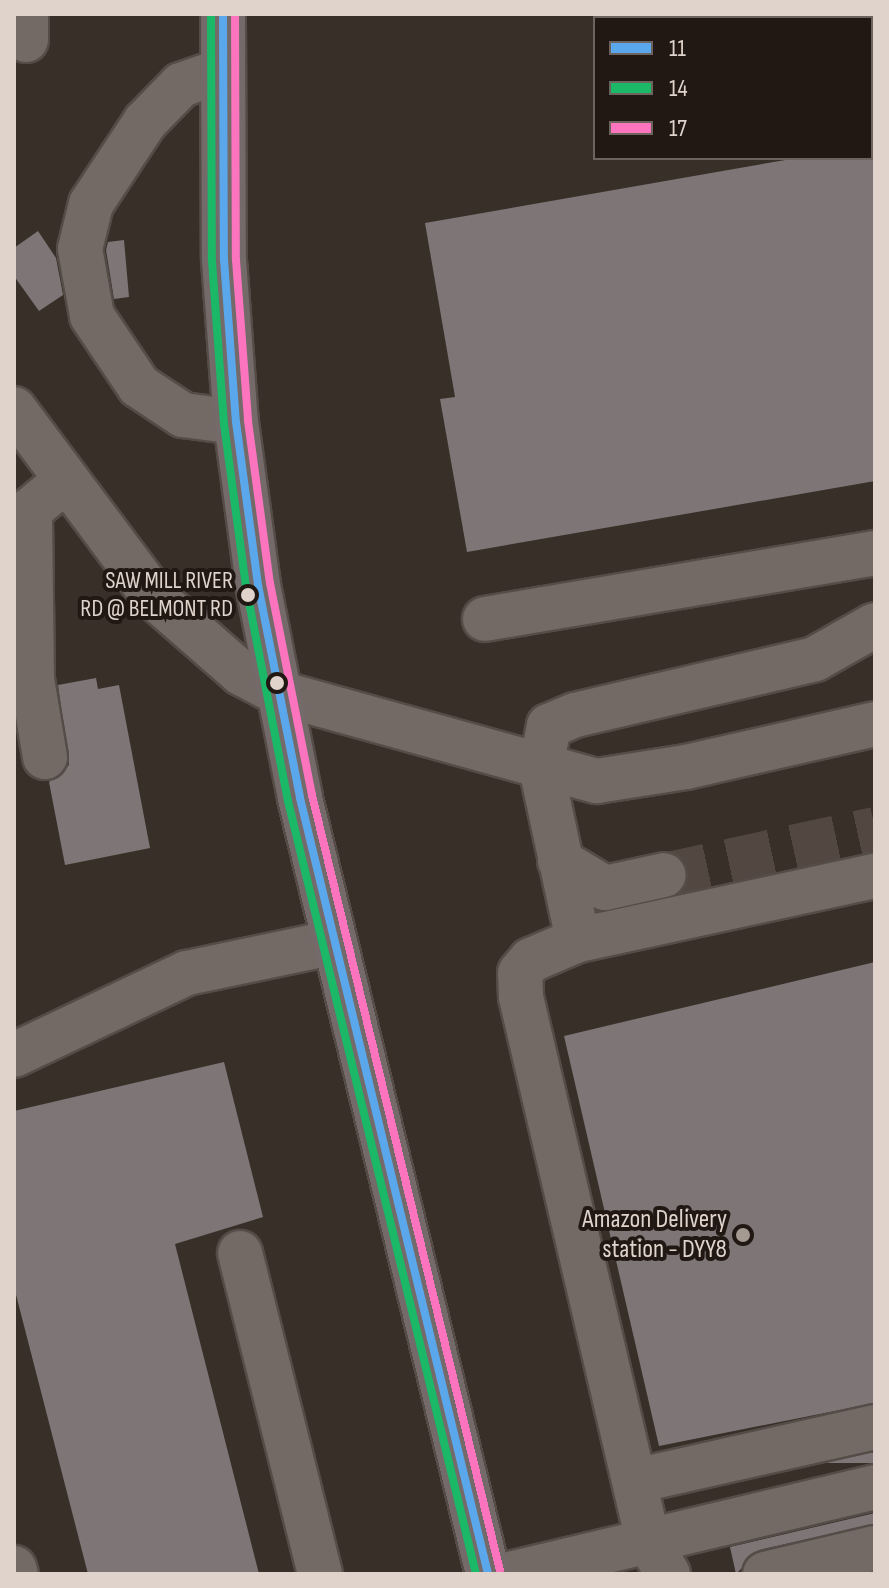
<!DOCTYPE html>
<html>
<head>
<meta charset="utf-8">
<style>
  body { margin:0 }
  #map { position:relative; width:889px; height:1588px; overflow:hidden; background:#392f29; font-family:"Sofia Sans Condensed",sans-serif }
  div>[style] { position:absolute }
  .building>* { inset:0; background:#7d7576; transform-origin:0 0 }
  .minor-tunnel>* { height:44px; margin-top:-22px; transform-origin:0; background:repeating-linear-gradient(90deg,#524841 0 44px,transparent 0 66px) }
  .roads { filter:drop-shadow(2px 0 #554c47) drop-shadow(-2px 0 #554c47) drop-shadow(0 2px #554c47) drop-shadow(0 -2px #554c47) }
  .minor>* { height:44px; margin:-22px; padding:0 22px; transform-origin:22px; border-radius:22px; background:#736a65 }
  .major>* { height:44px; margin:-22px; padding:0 22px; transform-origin:22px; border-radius:22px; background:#736a69 }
  .bus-1>* { height:8px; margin:-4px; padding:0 4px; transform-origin:4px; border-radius:4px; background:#5aa8eb }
  .bus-2>* { height:8px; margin:-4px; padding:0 4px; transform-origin:4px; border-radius:4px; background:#1ab867 }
  .bus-3>* { height:8px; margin:-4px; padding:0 4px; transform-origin:4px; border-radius:4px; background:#fc73be }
  .dots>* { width:22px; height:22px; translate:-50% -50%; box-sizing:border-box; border:4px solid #211813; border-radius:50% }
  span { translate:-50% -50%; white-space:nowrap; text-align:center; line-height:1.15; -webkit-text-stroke:8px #211813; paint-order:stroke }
  .bus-label { font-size:24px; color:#dfd3cb }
  .right { translate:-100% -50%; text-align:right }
  .poi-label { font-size:26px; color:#dfd3cb }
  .frame { position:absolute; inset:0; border:16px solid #dfd3cb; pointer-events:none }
  .legend { position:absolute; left:593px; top:16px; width:280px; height:144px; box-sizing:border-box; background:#211813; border:2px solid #6d635d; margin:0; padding:10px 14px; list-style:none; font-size:24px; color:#dfd3cb }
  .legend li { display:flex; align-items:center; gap:16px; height:40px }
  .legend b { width:40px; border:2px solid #6d635d }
</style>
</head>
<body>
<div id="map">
  <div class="building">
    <div style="clip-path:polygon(797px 158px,875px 158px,875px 481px,467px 552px,440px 399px,455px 397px,425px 223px)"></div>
    <div style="clip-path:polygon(38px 231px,56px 258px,63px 295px,39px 311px,14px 276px,14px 248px)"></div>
    <div style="clip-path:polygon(124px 240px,129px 297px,114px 299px,106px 250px,108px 242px)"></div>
    <div style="clip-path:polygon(96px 678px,98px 689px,119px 685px,150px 848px,65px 865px,49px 782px,69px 765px,58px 685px)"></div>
    <div style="clip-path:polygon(875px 962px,875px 1403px,659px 1446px,564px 1036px)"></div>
    <div style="clip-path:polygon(224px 1062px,263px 1217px,175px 1244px,259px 1574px,88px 1574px,14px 1287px,14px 1111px)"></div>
    <div style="left:875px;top:1453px;width:10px;height:164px;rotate:90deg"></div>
    <div style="clip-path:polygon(875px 1513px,875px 1524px,759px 1550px,736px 1574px,730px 1547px)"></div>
  </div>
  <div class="minor-tunnel">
    <div style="left:664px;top:875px;width:216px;rotate:-12.3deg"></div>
  </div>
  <div class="roads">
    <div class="minor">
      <div style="left:26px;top:14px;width:26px;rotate:90deg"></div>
      <div style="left:221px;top:71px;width:42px;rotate:160.7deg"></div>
      <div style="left:181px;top:85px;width:52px;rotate:134.2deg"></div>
      <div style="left:145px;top:122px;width:98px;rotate:123.4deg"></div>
      <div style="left:91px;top:204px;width:46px;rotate:103.7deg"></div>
      <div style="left:80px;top:249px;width:68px;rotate:79.8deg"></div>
      <div style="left:92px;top:316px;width:84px;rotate:56.1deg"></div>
      <div style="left:139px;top:386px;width:53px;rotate:33.4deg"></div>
      <div style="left:183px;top:415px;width:53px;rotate:7.5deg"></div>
      <div style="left:14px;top:409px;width:234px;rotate:53.3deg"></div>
      <div style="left:154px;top:597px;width:116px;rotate:41.1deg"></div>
      <div style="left:241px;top:673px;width:43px;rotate:27.8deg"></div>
      <div style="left:279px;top:693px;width:330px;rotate:15.5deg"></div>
      <div style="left:597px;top:781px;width:90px;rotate:-8.9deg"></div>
      <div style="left:686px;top:767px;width:194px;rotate:-12.8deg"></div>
      <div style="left:485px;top:619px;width:396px;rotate:-9.6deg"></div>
      <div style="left:45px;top:757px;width:79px;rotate:-99.5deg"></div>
      <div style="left:32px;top:679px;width:169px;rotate:-90.7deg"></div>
      <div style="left:30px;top:510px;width:44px;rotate:-39.5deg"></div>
      <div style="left:560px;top:861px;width:52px;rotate:31deg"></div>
      <div style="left:605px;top:888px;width:60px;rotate:-12.4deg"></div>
      <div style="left:578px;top:940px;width:177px;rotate:-102.1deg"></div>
      <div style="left:541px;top:767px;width:42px;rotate:-79deg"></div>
      <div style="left:549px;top:726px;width:28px;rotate:-23deg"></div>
      <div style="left:575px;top:715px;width:246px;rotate:-13.1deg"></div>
      <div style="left:815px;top:659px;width:69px;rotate:-29.5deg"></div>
      <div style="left:14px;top:1055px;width:191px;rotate:-25.4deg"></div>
      <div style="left:187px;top:973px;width:151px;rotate:-11.8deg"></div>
      <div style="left:240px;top:1253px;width:331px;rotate:76deg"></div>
      <div style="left:635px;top:1481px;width:246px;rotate:-12.7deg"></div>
      <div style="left:14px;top:1568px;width:6px;rotate:72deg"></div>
      <div style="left:510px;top:1574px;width:375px;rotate:-13.4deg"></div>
      <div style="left:668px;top:1574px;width:39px;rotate:-121deg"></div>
      <div style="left:648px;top:1541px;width:559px;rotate:-103.14deg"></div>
      <div style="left:521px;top:997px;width:24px;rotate:-92deg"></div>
      <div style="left:520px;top:973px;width:17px;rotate:-50deg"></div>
      <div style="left:531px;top:960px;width:51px;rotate:-23.1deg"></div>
      <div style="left:578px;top:940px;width:304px;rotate:-12.2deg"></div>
      <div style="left:765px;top:1574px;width:113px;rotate:-13.3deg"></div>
    </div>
    <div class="major">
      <div style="left:223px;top:14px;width:246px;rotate:89.8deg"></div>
      <div style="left:224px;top:260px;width:162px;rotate:85.8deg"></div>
      <div style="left:236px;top:422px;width:164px;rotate:82.3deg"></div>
      <div style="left:258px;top:585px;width:217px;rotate:78.8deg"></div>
      <div style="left:300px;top:798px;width:798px;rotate:76.38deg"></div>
    </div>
  </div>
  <div class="bus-1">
    <div style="left:223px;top:14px;width:246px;rotate:89.8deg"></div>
    <div style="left:224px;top:260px;width:162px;rotate:85.8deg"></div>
    <div style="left:236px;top:422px;width:164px;rotate:82.3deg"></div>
    <div style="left:258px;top:585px;width:217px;rotate:78.8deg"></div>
    <div style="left:300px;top:798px;width:798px;rotate:76.38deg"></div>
  </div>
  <div class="bus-2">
    <div style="left:211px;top:14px;width:247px;rotate:89.8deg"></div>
    <div style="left:212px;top:261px;width:163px;rotate:85.8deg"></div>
    <div style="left:224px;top:424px;width:164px;rotate:82.3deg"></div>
    <div style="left:246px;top:587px;width:218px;rotate:78.9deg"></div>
    <div style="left:288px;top:801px;width:796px;rotate:76.33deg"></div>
  </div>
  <div class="bus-3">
    <div style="left:235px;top:14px;width:246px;rotate:89.8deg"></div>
    <div style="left:236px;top:260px;width:161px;rotate:85.7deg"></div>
    <div style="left:248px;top:421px;width:163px;rotate:82.3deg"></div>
    <div style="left:270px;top:583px;width:216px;rotate:78.8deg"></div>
    <div style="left:312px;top:795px;width:798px;rotate:76.38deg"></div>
  </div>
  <div class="dots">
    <div style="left:248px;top:595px;background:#dfd3cb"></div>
    <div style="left:277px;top:683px;background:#dfd3cb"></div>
    <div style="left:743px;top:1235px;background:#a59a92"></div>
  </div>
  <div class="bus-label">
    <span class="right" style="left:233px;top:595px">SAW MILL RIVER<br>RD @ BELMONT RD</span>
  </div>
  <div class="poi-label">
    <span class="right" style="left:727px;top:1235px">Amazon Delivery<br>station - DYY8</span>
  </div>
  <div class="frame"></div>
  <ul class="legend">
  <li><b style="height:10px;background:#5aa8eb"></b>11</li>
  <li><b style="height:10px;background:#1ab867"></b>14</li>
  <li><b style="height:10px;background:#fc73be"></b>17</li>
  </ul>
</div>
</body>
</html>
